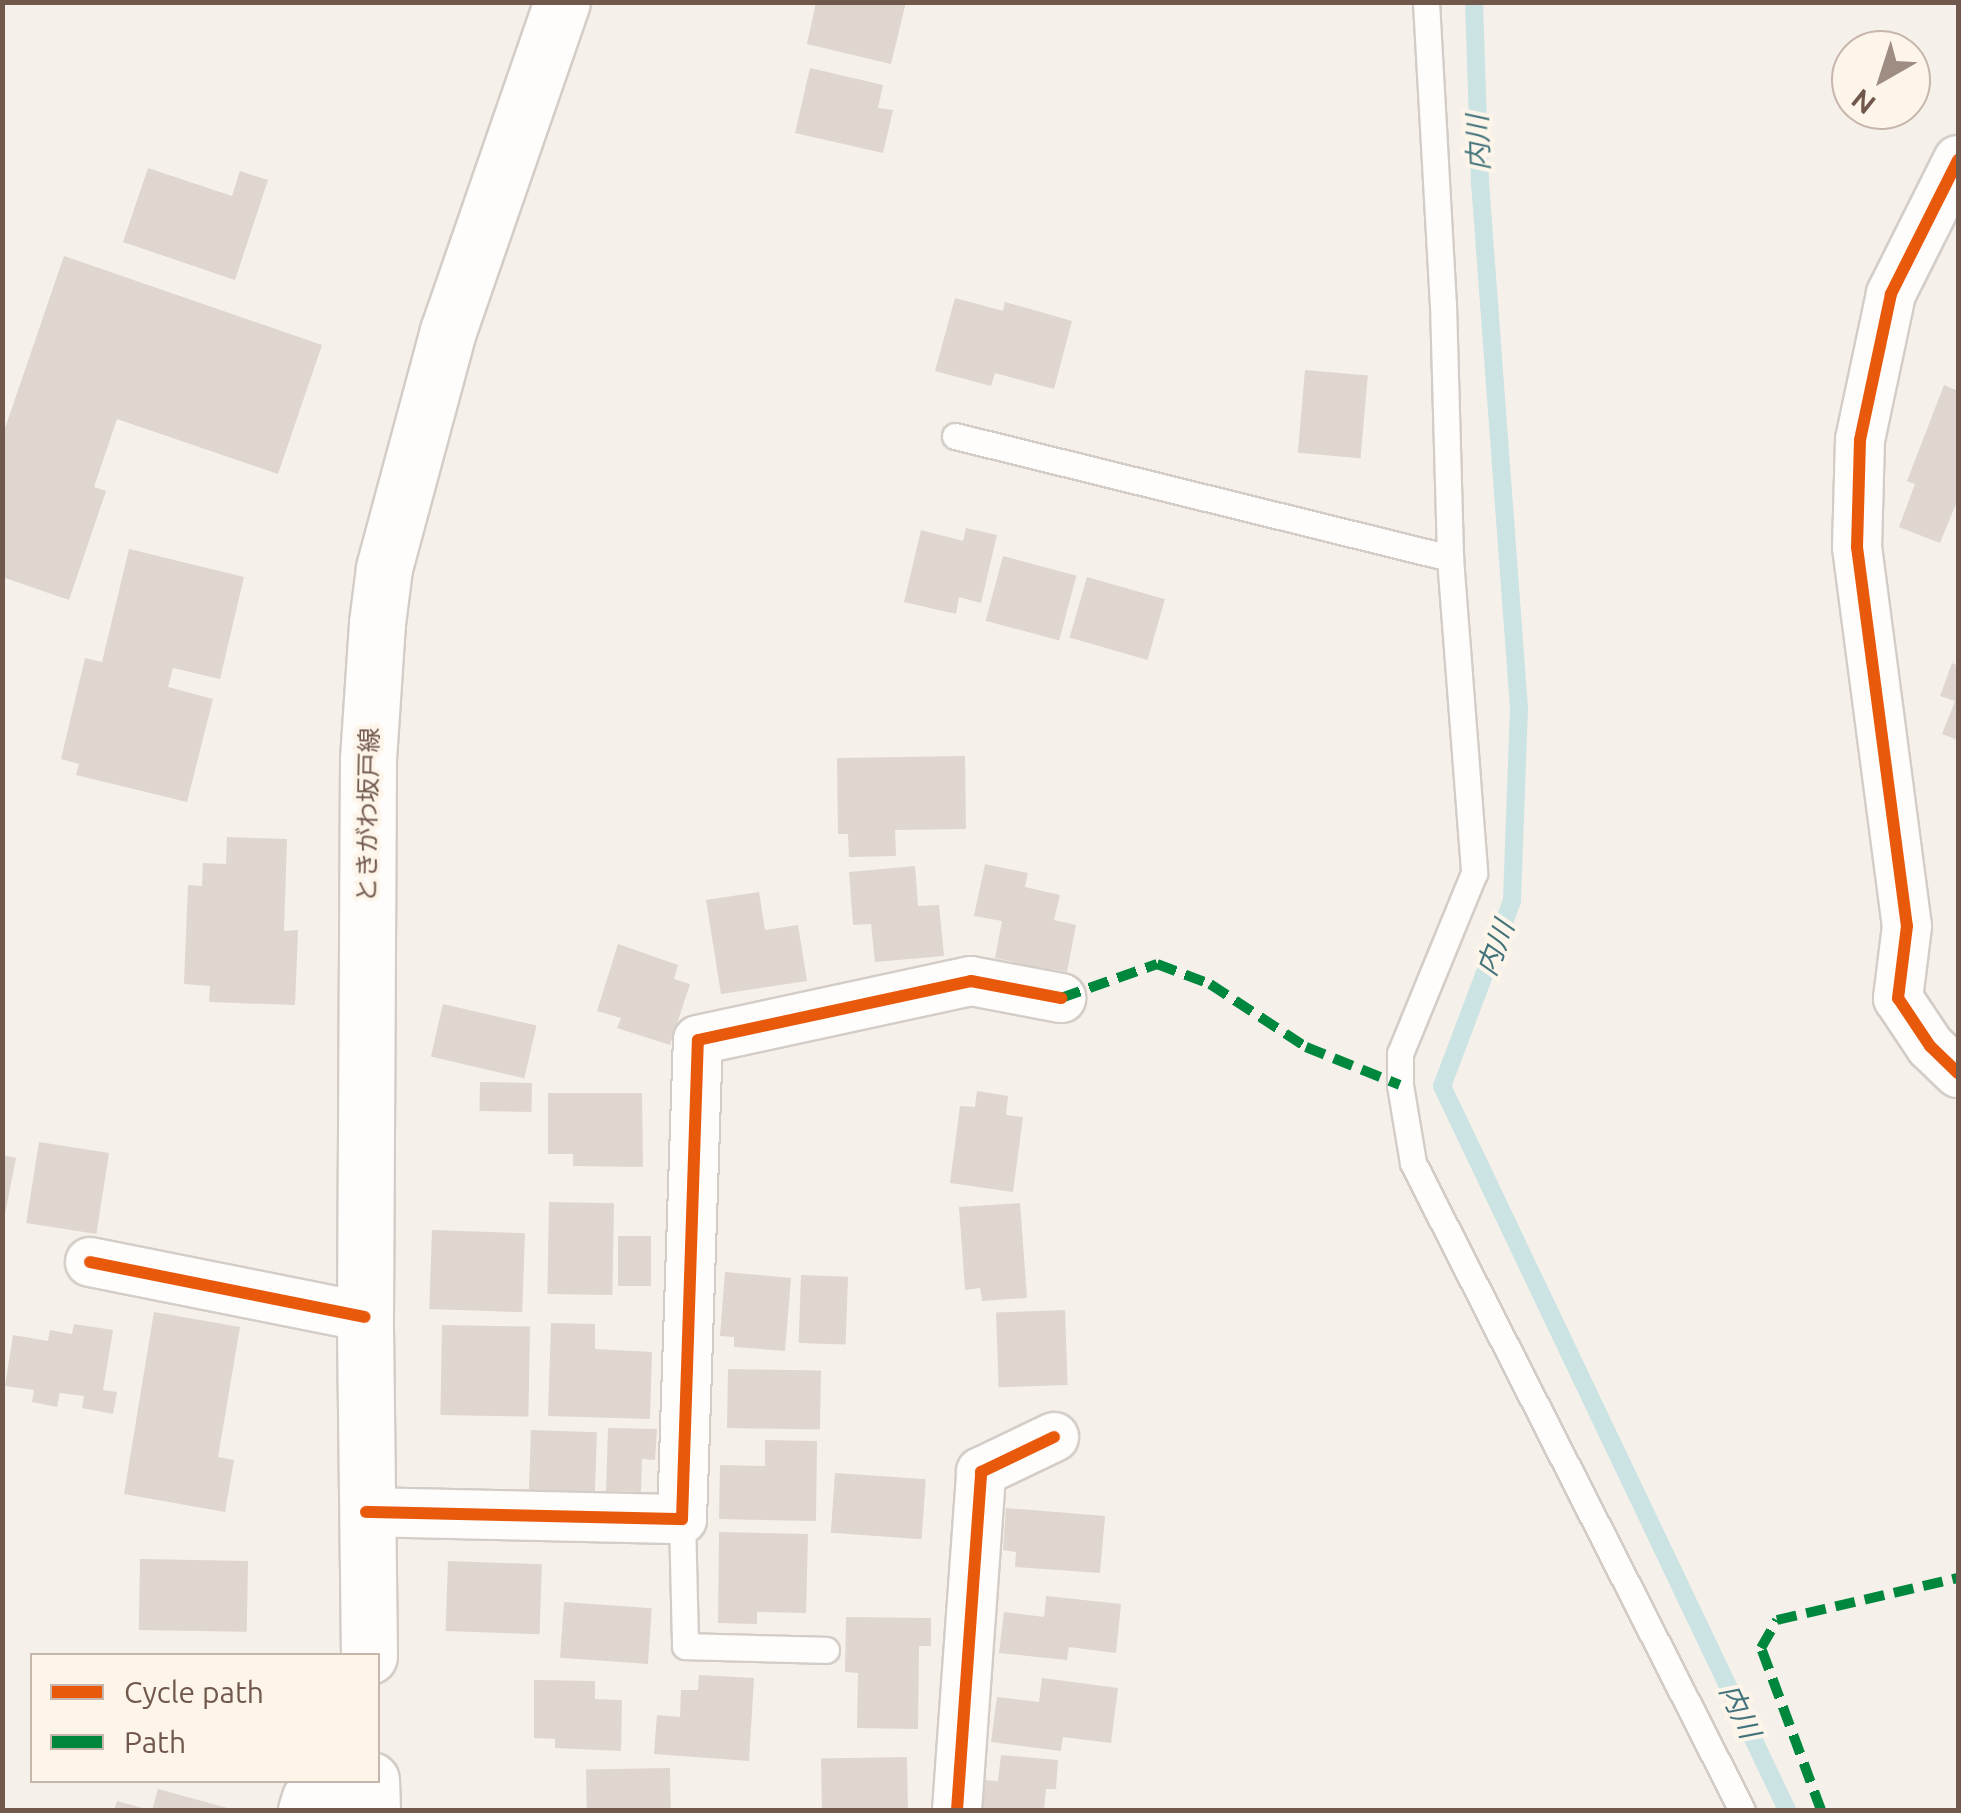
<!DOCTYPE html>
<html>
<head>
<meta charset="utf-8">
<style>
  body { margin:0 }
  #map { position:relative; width:1961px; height:1813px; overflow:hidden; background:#f5f0e9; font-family:Ubuntu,"Noto Sans JP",sans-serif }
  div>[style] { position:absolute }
  .stream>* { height:18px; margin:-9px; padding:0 9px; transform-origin:9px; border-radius:9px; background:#cce3e4 }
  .building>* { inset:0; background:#ded6cf; transform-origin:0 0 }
  .roads { filter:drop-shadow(2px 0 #d4cdc7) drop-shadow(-2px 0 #d4cdc7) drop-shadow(0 2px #d4cdc7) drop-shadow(0 -2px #d4cdc7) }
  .lane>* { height:25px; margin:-12.5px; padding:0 12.5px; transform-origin:12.5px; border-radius:12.5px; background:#fefdfc }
  .street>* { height:48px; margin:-24px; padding:0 24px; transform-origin:24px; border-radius:24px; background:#fefdfc }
  .secondary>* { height:55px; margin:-27.5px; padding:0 27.5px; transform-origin:27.5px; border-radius:27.5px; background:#fefdfc }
  .quiet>* { height:10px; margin-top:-5px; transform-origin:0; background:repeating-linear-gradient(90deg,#00873e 0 20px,transparent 0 30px) }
  .cycleway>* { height:12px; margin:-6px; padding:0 6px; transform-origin:6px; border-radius:6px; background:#e8590c }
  span { translate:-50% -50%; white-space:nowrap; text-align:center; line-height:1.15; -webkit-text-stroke:8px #fef5ea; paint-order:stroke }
  .street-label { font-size:25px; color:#71584c }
  .water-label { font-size:28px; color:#43747c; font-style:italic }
  .frame { position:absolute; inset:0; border:5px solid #71584c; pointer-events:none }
  .legend { position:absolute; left:30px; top:1653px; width:350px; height:130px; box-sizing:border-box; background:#fef5ea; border:2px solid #c6b6ab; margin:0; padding:12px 18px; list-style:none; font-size:30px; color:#71584c }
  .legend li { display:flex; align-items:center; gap:20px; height:50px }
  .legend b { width:50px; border:2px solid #c6b6ab }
  .north { position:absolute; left:1831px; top:30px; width:100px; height:100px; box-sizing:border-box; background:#fef5ea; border:2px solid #c6b6ab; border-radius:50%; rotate:219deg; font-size:28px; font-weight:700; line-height:40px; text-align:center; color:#71584c }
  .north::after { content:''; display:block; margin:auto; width:35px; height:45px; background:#9f8d83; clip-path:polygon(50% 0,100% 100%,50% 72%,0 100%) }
</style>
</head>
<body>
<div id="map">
  <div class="stream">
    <div style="left:1474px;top:2px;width:180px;rotate:88.1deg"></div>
    <div style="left:1480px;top:182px;width:527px;rotate:85.76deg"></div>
    <div style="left:1519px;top:708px;width:193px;rotate:92.1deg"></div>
    <div style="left:1512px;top:901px;width:198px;rotate:110.7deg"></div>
    <div style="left:1442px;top:1086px;width:802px;rotate:64.52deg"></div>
  </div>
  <div class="building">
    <div style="clip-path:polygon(816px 2px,906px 2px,891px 64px,807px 44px)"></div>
    <div style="clip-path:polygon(810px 68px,883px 85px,878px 108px,893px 110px,883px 153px,795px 133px)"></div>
    <div style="clip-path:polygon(148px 168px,232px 196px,240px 171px,268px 180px,235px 280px,123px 242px)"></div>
    <div style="clip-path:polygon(64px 256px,322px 345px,278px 474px,117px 419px,94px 487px,106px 491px,69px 600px,5px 578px,2px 584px,2px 437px)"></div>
    <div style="clip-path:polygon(955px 298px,1003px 311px,1005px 302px,1072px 321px,1054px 389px,995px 373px,991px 386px,935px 371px)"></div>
    <div style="left:1305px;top:370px;width:63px;height:83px;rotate:5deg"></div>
    <div style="clip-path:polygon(1944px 385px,1958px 391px,1958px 499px,1940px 543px,1899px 527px,1915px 484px,1907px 481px)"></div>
    <div style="clip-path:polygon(966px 528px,997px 535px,981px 603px,959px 597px,956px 614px,904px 602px,921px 530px,963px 541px)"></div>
    <div style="clip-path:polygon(129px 549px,244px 577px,220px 679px,173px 668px,168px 687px,213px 699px,187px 802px,76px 775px,79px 764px,61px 759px,85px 658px,102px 662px)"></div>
    <div style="left:1003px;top:556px;width:76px;height:67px;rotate:15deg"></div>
    <div style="left:1087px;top:577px;width:81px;height:63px;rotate:16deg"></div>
    <div style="clip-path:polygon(1952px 663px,1958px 666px,1958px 740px,1942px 734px,1955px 701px,1940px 696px)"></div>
    <div style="clip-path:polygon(965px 756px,966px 829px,895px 830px,896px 856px,849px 857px,848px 834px,838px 834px,837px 758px)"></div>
    <div style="clip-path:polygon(227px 837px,287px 839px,284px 931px,298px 930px,295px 1005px,209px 1002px,210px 986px,184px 984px,188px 885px,202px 886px,203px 863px,226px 864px)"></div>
    <div style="clip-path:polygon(985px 864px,1028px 873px,1025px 887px,1060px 895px,1054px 920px,1076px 925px,1067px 972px,1050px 969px,1048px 979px,1012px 972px,1014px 962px,995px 958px,1002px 921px,974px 916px)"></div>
    <div style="clip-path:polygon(915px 866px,918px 906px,939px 905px,944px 956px,875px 962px,871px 924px,853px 925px,849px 872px)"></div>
    <div style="clip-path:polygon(759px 892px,765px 930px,798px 925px,807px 981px,721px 994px,706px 900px)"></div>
    <div style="clip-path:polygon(618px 944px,678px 965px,674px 979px,690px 984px,670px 1045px,617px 1028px,621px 1018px,597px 1011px)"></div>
    <div style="left:443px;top:1004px;width:96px;height:54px;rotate:13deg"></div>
    <div style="left:480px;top:1082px;width:52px;height:29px;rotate:1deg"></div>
    <div style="clip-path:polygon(977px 1091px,1008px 1096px,1006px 1115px,1023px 1117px,1013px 1192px,950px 1183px,960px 1106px,975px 1107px)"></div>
    <div style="clip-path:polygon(548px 1093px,642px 1093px,643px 1167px,573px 1166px,573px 1154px,548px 1154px)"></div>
    <div style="left:39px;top:1142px;width:71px;height:82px;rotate:9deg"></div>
    <div style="clip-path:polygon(2px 1155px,16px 1158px,4px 1219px,2px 1218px)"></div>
    <div style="left:549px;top:1202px;width:65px;height:92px;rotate:1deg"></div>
    <div style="clip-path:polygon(1020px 1203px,1027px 1298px,982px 1301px,980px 1288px,965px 1290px,959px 1207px)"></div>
    <div style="left:432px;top:1230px;width:93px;height:79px;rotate:2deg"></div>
    <div style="left:618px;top:1236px;width:33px;height:50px"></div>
    <div style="clip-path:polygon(725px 1272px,791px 1278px,785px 1351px,734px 1347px,734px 1337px,720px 1336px)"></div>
    <div style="left:801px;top:1275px;width:47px;height:68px;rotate:2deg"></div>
    <div style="left:1065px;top:1310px;width:75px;height:69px;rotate:88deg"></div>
    <div style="clip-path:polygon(154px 1312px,240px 1327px,218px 1457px,234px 1460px,225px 1512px,124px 1494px)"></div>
    <div style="clip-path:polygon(551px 1323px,595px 1324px,595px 1349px,652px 1352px,650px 1419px,548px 1416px)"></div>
    <div style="clip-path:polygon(74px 1324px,113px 1330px,103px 1390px,117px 1392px,113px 1414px,82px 1408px,84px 1396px,60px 1393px,57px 1407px,32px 1402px,34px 1390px,5px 1386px,13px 1335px,48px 1341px,50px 1330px,72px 1334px)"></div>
    <div style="left:442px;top:1325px;width:88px;height:90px;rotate:1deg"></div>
    <div style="left:728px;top:1369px;width:93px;height:59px;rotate:1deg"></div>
    <div style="clip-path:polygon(608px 1428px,657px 1429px,655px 1460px,642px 1459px,641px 1492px,606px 1491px)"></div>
    <div style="left:531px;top:1430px;width:66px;height:60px;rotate:2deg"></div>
    <div style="clip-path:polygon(765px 1440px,817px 1441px,816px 1521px,719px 1519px,720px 1465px,765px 1466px)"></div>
    <div style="left:835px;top:1473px;width:91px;height:60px;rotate:4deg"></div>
    <div style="clip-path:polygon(1006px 1508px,1105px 1516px,1100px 1573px,1015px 1567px,1016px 1552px,1003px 1550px)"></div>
    <div style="clip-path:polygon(719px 1532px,808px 1534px,806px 1613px,757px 1612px,757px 1624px,718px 1623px)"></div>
    <div style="left:140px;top:1559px;width:108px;height:71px;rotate:1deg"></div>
    <div style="left:448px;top:1561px;width:94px;height:70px;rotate:2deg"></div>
    <div style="clip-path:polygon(1046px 1596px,1121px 1604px,1116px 1653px,1069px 1647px,1067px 1660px,999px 1653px,1004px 1612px,1044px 1617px)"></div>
    <div style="left:564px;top:1602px;width:88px;height:56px;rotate:4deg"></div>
    <div style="clip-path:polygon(846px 1617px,931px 1618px,931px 1646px,919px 1646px,918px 1729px,857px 1728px,858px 1673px,845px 1672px)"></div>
    <div style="clip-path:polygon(699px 1675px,754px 1678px,749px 1761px,654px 1754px,657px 1715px,680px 1717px,681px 1690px,698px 1690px)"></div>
    <div style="clip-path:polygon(1042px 1678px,1118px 1688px,1111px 1743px,1063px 1737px,1061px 1751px,991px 1742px,997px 1697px,1039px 1702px)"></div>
    <div style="clip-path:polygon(534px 1680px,595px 1681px,595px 1699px,622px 1700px,621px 1751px,555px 1748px,555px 1739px,534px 1738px)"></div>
    <div style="clip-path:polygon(1001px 1755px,1058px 1760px,1056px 1789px,1046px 1789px,1044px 1810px,980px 1810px,982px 1780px,998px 1781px)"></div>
    <div style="left:907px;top:1757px;width:53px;height:86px;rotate:89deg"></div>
    <div style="left:670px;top:1768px;width:41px;height:84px;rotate:89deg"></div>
    <div style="clip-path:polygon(158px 1789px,231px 1809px,230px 1810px,152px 1810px)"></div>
    <div style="clip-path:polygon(117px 1801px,146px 1809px,146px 1810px,114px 1810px)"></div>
  </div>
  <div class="roads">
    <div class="lane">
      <div style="left:1426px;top:2px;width:302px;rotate:86.8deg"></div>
      <div style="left:1443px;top:304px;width:254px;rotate:88.4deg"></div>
      <div style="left:1450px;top:558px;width:316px;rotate:85.6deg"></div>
      <div style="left:1474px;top:873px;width:195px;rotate:112.3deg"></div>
      <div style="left:1400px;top:1053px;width:32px;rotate:90deg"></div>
      <div style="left:1400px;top:1085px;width:79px;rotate:80.5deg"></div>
      <div style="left:1413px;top:1163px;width:726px;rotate:63.05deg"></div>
      <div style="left:955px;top:436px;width:510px;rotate:13.85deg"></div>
      <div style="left:682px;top:1519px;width:127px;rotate:88.6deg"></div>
      <div style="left:685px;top:1646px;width:141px;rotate:1.6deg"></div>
    </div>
    <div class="street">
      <div style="left:1958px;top:160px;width:150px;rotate:116.6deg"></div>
      <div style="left:1891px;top:294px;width:149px;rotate:102deg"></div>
      <div style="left:1860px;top:440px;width:107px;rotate:91.6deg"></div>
      <div style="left:1857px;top:547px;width:382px;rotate:82.5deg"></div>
      <div style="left:1907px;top:926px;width:73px;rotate:97.1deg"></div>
      <div style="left:1898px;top:998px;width:58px;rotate:56.3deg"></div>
      <div style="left:1930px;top:1046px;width:39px;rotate:44deg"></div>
      <div style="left:90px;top:1262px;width:280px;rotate:11.3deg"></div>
      <div style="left:366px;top:1512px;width:316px;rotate:1.3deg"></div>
      <div style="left:682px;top:1519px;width:479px;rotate:-88.1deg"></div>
      <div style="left:698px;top:1040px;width:279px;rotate:-12.2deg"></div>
      <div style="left:971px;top:981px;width:92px;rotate:10.7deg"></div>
      <div style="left:303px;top:1810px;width:13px;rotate:-72deg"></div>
      <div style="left:307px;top:1798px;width:45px;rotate:-23.7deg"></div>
      <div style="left:957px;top:1810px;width:339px;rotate:-85.9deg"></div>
      <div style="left:981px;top:1472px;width:81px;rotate:-25.6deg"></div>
    </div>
    <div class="secondary">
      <div style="left:369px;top:1656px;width:339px;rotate:-90.7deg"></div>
      <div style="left:365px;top:1317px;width:558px;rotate:-89.69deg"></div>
      <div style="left:368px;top:759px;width:136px;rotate:-86.2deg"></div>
      <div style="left:377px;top:623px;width:55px;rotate:-82.7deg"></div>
      <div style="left:384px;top:568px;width:245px;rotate:-74.9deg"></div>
      <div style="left:448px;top:331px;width:348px;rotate:-70.9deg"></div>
      <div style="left:371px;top:1780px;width:30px;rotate:88deg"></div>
    </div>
  </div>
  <div class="quiet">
    <div style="left:1061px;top:998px;width:102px;rotate:-19.5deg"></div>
    <div style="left:1157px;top:964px;width:57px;rotate:20.7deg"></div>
    <div style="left:1210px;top:984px;width:115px;rotate:33.3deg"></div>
    <div style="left:1306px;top:1047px;width:101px;rotate:22deg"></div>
    <div style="left:1821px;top:1810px;width:173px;rotate:-110.3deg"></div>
    <div style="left:1761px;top:1648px;width:32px;rotate:-60deg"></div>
    <div style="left:1777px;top:1620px;width:186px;rotate:-13.1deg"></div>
  </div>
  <div class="cycleway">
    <div style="left:1958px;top:160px;width:150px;rotate:116.6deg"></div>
    <div style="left:1891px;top:294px;width:149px;rotate:102deg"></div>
    <div style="left:1860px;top:440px;width:107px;rotate:91.6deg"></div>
    <div style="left:1857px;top:547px;width:382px;rotate:82.5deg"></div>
    <div style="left:1907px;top:926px;width:73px;rotate:97.1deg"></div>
    <div style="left:1898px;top:998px;width:58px;rotate:56.3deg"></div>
    <div style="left:1930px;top:1046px;width:39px;rotate:44deg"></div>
    <div style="left:90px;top:1262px;width:280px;rotate:11.3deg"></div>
    <div style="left:366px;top:1512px;width:316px;rotate:1.3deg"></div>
    <div style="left:682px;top:1519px;width:479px;rotate:-88.1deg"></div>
    <div style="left:698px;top:1040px;width:279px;rotate:-12.2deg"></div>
    <div style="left:971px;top:981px;width:92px;rotate:10.7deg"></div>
    <div style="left:957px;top:1810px;width:339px;rotate:-85.9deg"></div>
    <div style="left:981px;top:1472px;width:81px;rotate:-25.6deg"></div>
  </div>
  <div class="street-label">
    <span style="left:368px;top:815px;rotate:-89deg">ときがわ坂戸線</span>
  </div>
  <div class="water-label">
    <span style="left:1478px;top:143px;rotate:-92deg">内川</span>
    <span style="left:1495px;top:948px;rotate:-69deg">内川</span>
    <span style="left:1740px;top:1711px;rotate:65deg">内川</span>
  </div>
  <div class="frame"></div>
  <ul class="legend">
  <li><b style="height:12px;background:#e8590c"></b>Cycle path</li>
  <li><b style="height:12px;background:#00873e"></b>Path</li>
  </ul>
  <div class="north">N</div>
</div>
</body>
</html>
